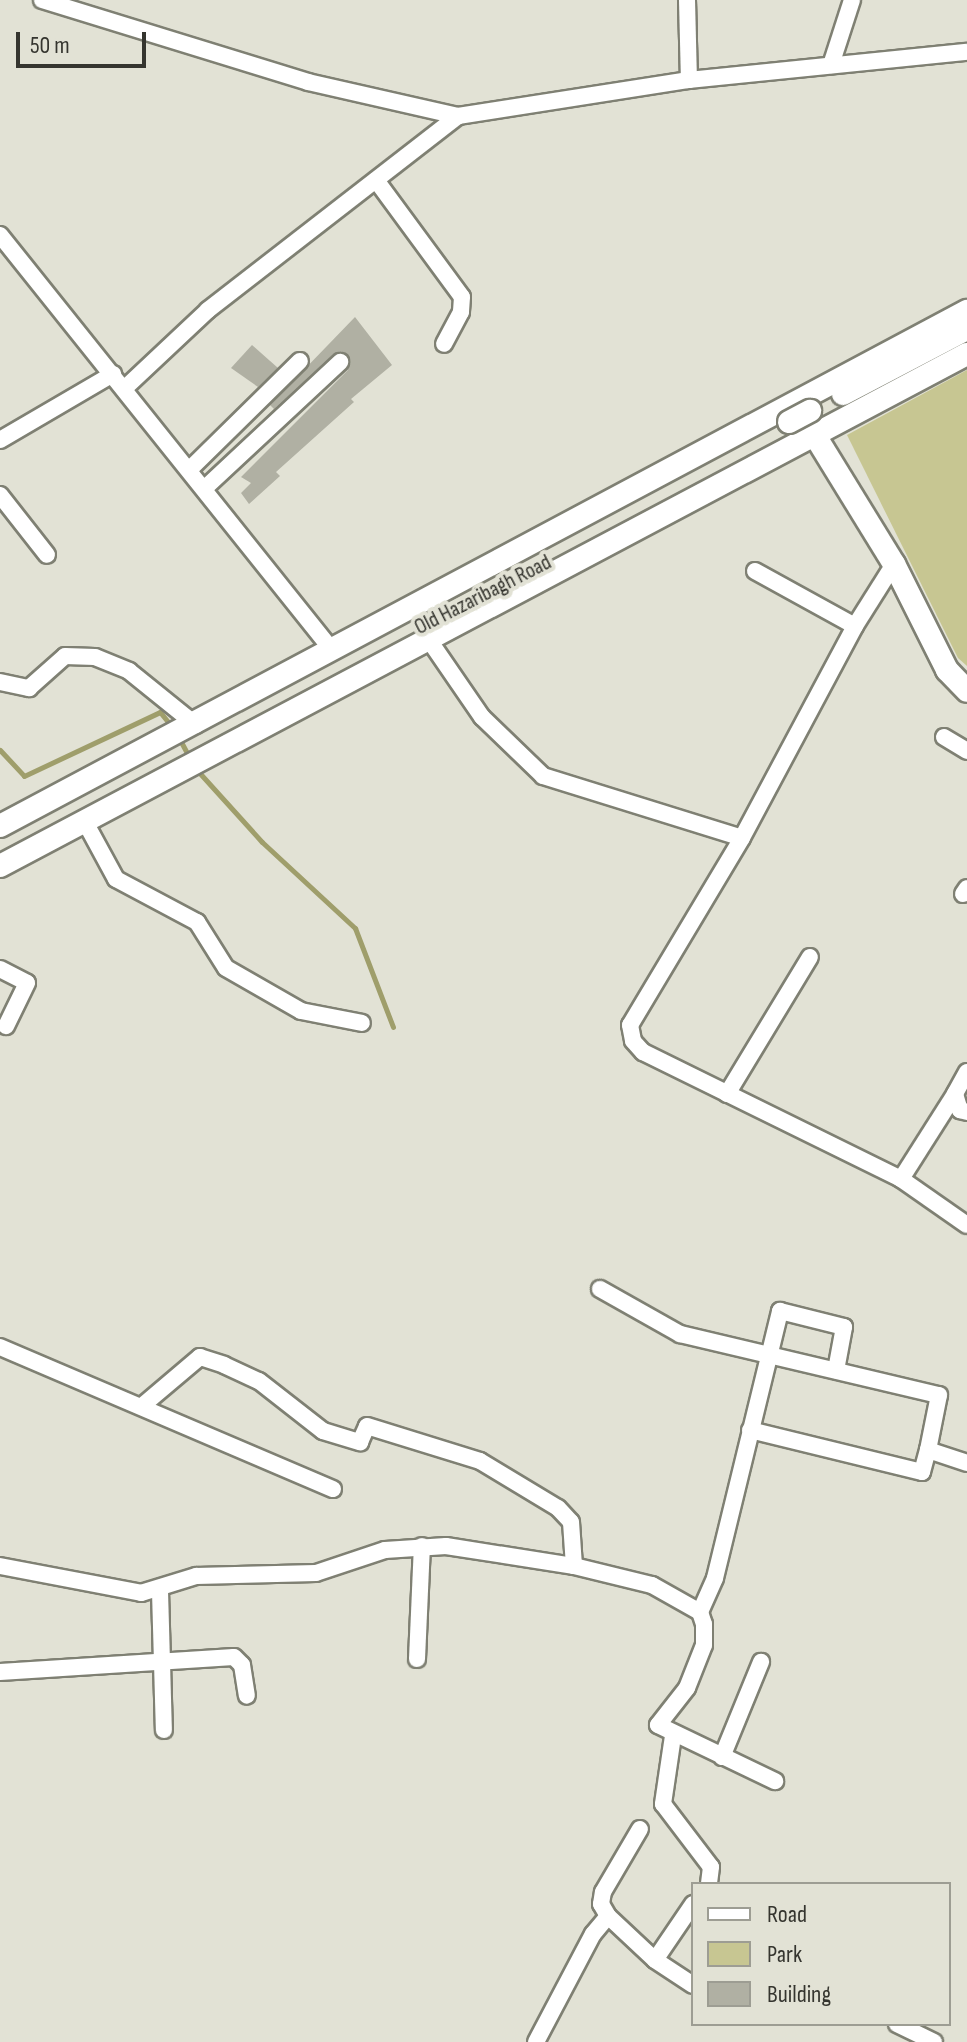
<!DOCTYPE html>
<html>
<head>
<meta charset="utf-8">
<style>
  body { margin:0 }
  #map { position:relative; width:967px; height:2042px; overflow:hidden; background:#e2e2d5; font-family:"Sofia Sans Condensed",sans-serif }
  div>[style] { position:absolute }
  .green>* { inset:0; background:#c7c692 }
  .stream>* { height:5px; margin:-2.5px; padding:0 2.5px; transform-origin:2.5px; border-radius:2.5px; background:#9f9e6b }
  .building>* { inset:0; background:#b0b0a3 }
  .roads { filter:drop-shadow(2px 0 #7f8073) drop-shadow(-2px 0 #7f8073) drop-shadow(0 2px #7f8073) drop-shadow(0 -2px #7f8073) }
  .street>* { height:16px; margin:-8px; padding:0 8px; transform-origin:8px; border-radius:8px; background:#fff }
  .secondary>* { height:22px; margin:-11px; padding:0 11px; transform-origin:11px; border-radius:11px; background:#fff }
  .bridges { filter:drop-shadow(2px 0 #7f8073) drop-shadow(-2px 0 #7f8073) drop-shadow(0 2px #7f8073) drop-shadow(0 -2px #7f8073) }
  .secondary-bridge>* { height:22px; margin:-11px; padding:0 11px; transform-origin:11px; border-radius:11px; background:#fff }
  span { translate:-50% -50%; white-space:nowrap; text-align:center; line-height:1.15; -webkit-text-stroke:8px #e2e2d5; paint-order:stroke }
  .street-label { font-size:22px; color:#35352f }
  .legend { position:absolute; left:691px; top:1882px; width:260px; height:144px; box-sizing:border-box; background:#e2e2d5; border:2px solid #9d9d93; margin:0; padding:10px 14px; list-style:none; font-size:24px; color:#35352f }
  .legend li { display:flex; align-items:center; gap:16px; height:40px }
  .legend b { width:40px; border:2px solid #9d9d93 }
  .scale { position:absolute; left:16px; top:32px; width:130px; height:36px; box-sizing:border-box; border:4px solid #35352f; border-top:0; padding-left:10px; font-size:24px; line-height:28px; white-space:nowrap; color:#35352f; -webkit-text-stroke:6px #e2e2d5; paint-order:stroke }
</style>
</head>
<body>
<div id="map">
  <div class="green">
    <div style="clip-path:polygon(967px 370px,967px 666px,958px 658px,847px 435px)"></div>
  </div>
  <div class="stream">
    <div style="left:179px;top:738px;width:21px;rotate:62deg"></div>
    <div style="left:0;top:750px;width:35px;rotate:47deg"></div>
    <div style="left:24px;top:776px;width:150px;rotate:-25.2deg"></div>
    <div style="left:160px;top:712px;width:22px;rotate:51deg"></div>
    <div style="left:196px;top:769px;width:98px;rotate:47.9deg"></div>
    <div style="left:262px;top:842px;width:127px;rotate:42.8deg"></div>
    <div style="left:355px;top:928px;width:106px;rotate:69deg"></div>
  </div>
  <div class="building">
    <div style="clip-path:polygon(355px 317px,392px 365px,351px 399px,354px 402px,276px 472px,280px 476px,249px 504px,241px 493px,251px 483px,241px 477px,348px 370px,348px 355px,333px 354px,274px 409px,270px 405px)"></div>
    <div style="clip-path:polygon(252px 345px,278px 368px,258px 387px,231px 368px)"></div>
  </div>
  <div class="roads">
    <div class="street">
      <div style="left:42px;top:0;width:278px;rotate:17.1deg"></div>
      <div style="left:308px;top:82px;width:154px;rotate:12.8deg"></div>
      <div style="left:458px;top:116px;width:234px;rotate:-8.9deg"></div>
      <div style="left:689px;top:80px;width:279px;rotate:-5.8deg"></div>
      <div style="left:687px;top:0;width:80px;rotate:88.6deg"></div>
      <div style="left:831px;top:65px;width:68px;rotate:-72.1deg"></div>
      <div style="left:376px;top:180px;width:145px;rotate:53.7deg"></div>
      <div style="left:462px;top:297px;width:15px;rotate:94deg"></div>
      <div style="left:461px;top:312px;width:36px;rotate:118deg"></div>
      <div style="left:0;top:235px;width:531px;rotate:51.34deg"></div>
      <div style="left:125px;top:388px;width:114px;rotate:-43.2deg"></div>
      <div style="left:208px;top:310px;width:316px;rotate:-37.8deg"></div>
      <div style="left:0;top:440px;width:131px;rotate:-30.3deg"></div>
      <div style="left:190px;top:469px;width:154px;rotate:-44.5deg"></div>
      <div style="left:205px;top:488px;width:185px;rotate:-43deg"></div>
      <div style="left:0;top:495px;width:76px;rotate:51.9deg"></div>
      <div style="left:894px;top:564px;width:73px;rotate:122.2deg"></div>
      <div style="left:855px;top:626px;width:240px;rotate:118.1deg"></div>
      <div style="left:742px;top:838px;width:218px;rotate:120.9deg"></div>
      <div style="left:630px;top:1025px;width:16px;rotate:79deg"></div>
      <div style="left:633px;top:1041px;width:15px;rotate:48deg"></div>
      <div style="left:643px;top:1052px;width:288px;rotate:26.2deg"></div>
      <div style="left:901px;top:1179px;width:80px;rotate:34.9deg"></div>
      <div style="left:755px;top:571px;width:114px;rotate:28.8deg"></div>
      <div style="left:427px;top:637px;width:97px;rotate:55.5deg"></div>
      <div style="left:482px;top:717px;width:85px;rotate:44deg"></div>
      <div style="left:543px;top:776px;width:208px;rotate:17.3deg"></div>
      <div style="left:0;top:682px;width:30px;rotate:12deg"></div>
      <div style="left:29px;top:688px;width:48px;rotate:-41.6deg"></div>
      <div style="left:65px;top:656px;width:30px;rotate:2deg"></div>
      <div style="left:95px;top:657px;width:37px;rotate:22deg"></div>
      <div style="left:129px;top:671px;width:86px;rotate:38.9deg"></div>
      <div style="left:944px;top:737px;width:27px;rotate:31deg"></div>
      <div style="left:84px;top:820px;width:67px;rotate:61.5deg"></div>
      <div style="left:116px;top:879px;width:92px;rotate:28deg"></div>
      <div style="left:197px;top:922px;width:54px;rotate:57.8deg"></div>
      <div style="left:226px;top:968px;width:86px;rotate:29.8deg"></div>
      <div style="left:301px;top:1011px;width:62px;rotate:11.1deg"></div>
      <div style="left:963px;top:894px;width:7px;rotate:-56deg"></div>
      <div style="left:0;top:969px;width:30px;rotate:27deg"></div>
      <div style="left:27px;top:983px;width:48px;rotate:116deg"></div>
      <div style="left:967px;top:1072px;width:25px;rotate:119deg"></div>
      <div style="left:955px;top:1094px;width:17px;rotate:73deg"></div>
      <div style="left:960px;top:1110px;width:7px;rotate:16deg"></div>
      <div style="left:727px;top:1094px;width:160px;rotate:-58.8deg"></div>
      <div style="left:901px;top:1179px;width:101px;rotate:-57.6deg"></div>
      <div style="left:600px;top:1289px;width:92px;rotate:29.4deg"></div>
      <div style="left:680px;top:1334px;width:266px;rotate:13.3deg"></div>
      <div style="left:939px;top:1395px;width:56px;rotate:101.3deg"></div>
      <div style="left:928px;top:1450px;width:41px;rotate:18.4deg"></div>
      <div style="left:0;top:1347px;width:362px;rotate:23.1deg"></div>
      <div style="left:142px;top:1406px;width:76px;rotate:-40.2deg"></div>
      <div style="left:200px;top:1357px;width:25px;rotate:18deg"></div>
      <div style="left:224px;top:1365px;width:38px;rotate:25deg"></div>
      <div style="left:259px;top:1381px;width:81px;rotate:38deg"></div>
      <div style="left:323px;top:1431px;width:39px;rotate:17deg"></div>
      <div style="left:360px;top:1442px;width:17px;rotate:-66deg"></div>
      <div style="left:367px;top:1426px;width:118px;rotate:17.2deg"></div>
      <div style="left:480px;top:1461px;width:91px;rotate:31.1deg"></div>
      <div style="left:558px;top:1508px;width:19px;rotate:47deg"></div>
      <div style="left:571px;top:1522px;width:44px;rotate:86.1deg"></div>
      <div style="left:750px;top:1430px;width:177px;rotate:13.7deg"></div>
      <div style="left:922px;top:1472px;width:23px;rotate:-75deg"></div>
      <div style="left:0;top:1566px;width:144px;rotate:10.8deg"></div>
      <div style="left:141px;top:1593px;width:58px;rotate:-17.2deg"></div>
      <div style="left:196px;top:1576px;width:120px;rotate:-1.4deg"></div>
      <div style="left:316px;top:1573px;width:73px;rotate:-18.4deg"></div>
      <div style="left:385px;top:1550px;width:61px;rotate:-3.8deg"></div>
      <div style="left:446px;top:1546px;width:130px;rotate:8.9deg"></div>
      <div style="left:574px;top:1566px;width:80px;rotate:13.7deg"></div>
      <div style="left:652px;top:1585px;width:55px;rotate:29.4deg"></div>
      <div style="left:700px;top:1612px;width:13px;rotate:72deg"></div>
      <div style="left:704px;top:1624px;width:21px;rotate:90deg"></div>
      <div style="left:704px;top:1645px;width:46px;rotate:111.6deg"></div>
      <div style="left:687px;top:1688px;width:47px;rotate:128.1deg"></div>
      <div style="left:658px;top:1725px;width:130px;rotate:25.6deg"></div>
      <div style="left:160px;top:1591px;width:139px;rotate:88.4deg"></div>
      <div style="left:700px;top:1612px;width:37px;rotate:-66deg"></div>
      <div style="left:715px;top:1578px;width:275px;rotate:-76.3deg"></div>
      <div style="left:780px;top:1311px;width:66px;rotate:14deg"></div>
      <div style="left:844px;top:1327px;width:44px;rotate:100.5deg"></div>
      <div style="left:417px;top:1659px;width:113px;rotate:-87.5deg"></div>
      <div style="left:0;top:1672px;width:234px;rotate:-3.7deg"></div>
      <div style="left:234px;top:1657px;width:11px;rotate:45deg"></div>
      <div style="left:242px;top:1665px;width:31px;rotate:81deg"></div>
      <div style="left:673px;top:1736px;width:69px;rotate:98.4deg"></div>
      <div style="left:663px;top:1804px;width:79px;rotate:52.7deg"></div>
      <div style="left:711px;top:1867px;width:17px;rotate:97deg"></div>
      <div style="left:722px;top:1757px;width:103px;rotate:-67.7deg"></div>
      <div style="left:608px;top:1916px;width:14px;rotate:-120deg"></div>
      <div style="left:601px;top:1904px;width:12px;rotate:-81deg"></div>
      <div style="left:603px;top:1892px;width:73px;rotate:-59.6deg"></div>
      <div style="left:655px;top:1960px;width:68px;rotate:-55.8deg"></div>
      <div style="left:897px;top:2024px;width:41px;rotate:25.9deg"></div>
      <div style="left:536px;top:2042px;width:122px;rotate:-62.2deg"></div>
      <div style="left:593px;top:1934px;width:23px;rotate:-50deg"></div>
      <div style="left:608px;top:1916px;width:64px;rotate:43.1deg"></div>
      <div style="left:655px;top:1960px;width:45px;rotate:33.3deg"></div>
    </div>
    <div class="secondary">
      <div style="left:843px;top:394px;width:140px;rotate:-27.7deg"></div>
      <div style="left:806px;top:421px;width:168px;rotate:58.4deg"></div>
      <div style="left:894px;top:564px;width:119px;rotate:63.4deg"></div>
      <div style="left:947px;top:670px;width:29px;rotate:46deg"></div>
      <div style="left:0;top:826px;width:1096px;rotate:-28.04deg"></div>
      <div style="left:0;top:866px;width:1094px;rotate:-27.9deg"></div>
    </div>
  </div>
  <div class="bridges">
    <div class="secondary-bridge">
      <div style="left:789px;top:422px;width:24px;rotate:-28deg"></div>
    </div>
  </div>
  <div class="street-label">
    <span style="left:483px;top:595px;rotate:-27deg">Old Hazaribagh Road</span>
  </div>
  <ul class="legend">
  <li><b style="height:10px;background:#fff"></b>Road</li>
  <li><b style="height:22px;background:#c7c692"></b>Park</li>
  <li><b style="height:22px;background:#b0b0a3"></b>Building</li>
  </ul>
  <div class="scale">50 m</div>
</div>
</body>
</html>
